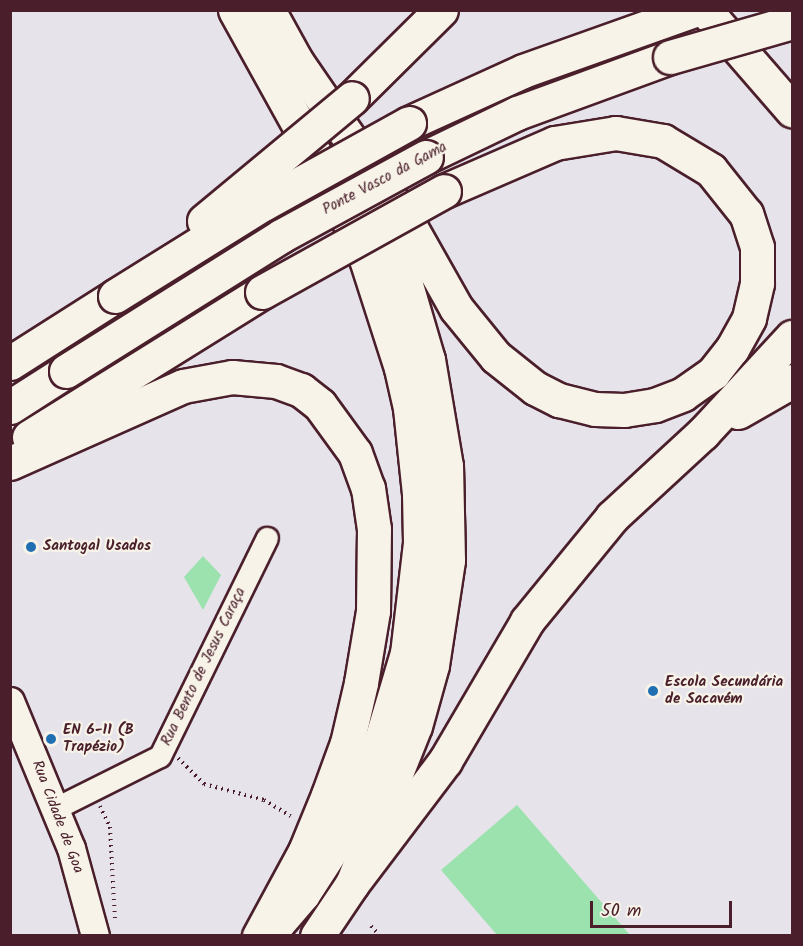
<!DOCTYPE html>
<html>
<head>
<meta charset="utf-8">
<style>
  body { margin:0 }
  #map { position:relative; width:803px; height:946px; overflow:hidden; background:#e7e3ea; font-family:Kalam,sans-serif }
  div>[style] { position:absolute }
  .green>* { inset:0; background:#9be2af }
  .path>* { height:4px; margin-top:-2px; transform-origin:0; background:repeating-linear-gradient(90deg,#4a1f2b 0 1.5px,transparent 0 6px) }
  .roads { filter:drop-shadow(2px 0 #4a1f2b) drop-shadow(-2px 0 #4a1f2b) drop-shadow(0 2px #4a1f2b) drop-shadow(0 -2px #4a1f2b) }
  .minor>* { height:21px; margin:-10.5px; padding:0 10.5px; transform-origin:10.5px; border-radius:10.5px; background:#f7f3e8 }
  .tertiary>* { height:27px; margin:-13.5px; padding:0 13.5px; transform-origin:13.5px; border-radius:13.5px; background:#f7f3e8 }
  .trunk>* { height:33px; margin:-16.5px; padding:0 16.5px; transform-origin:16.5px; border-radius:16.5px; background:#f7f3e8 }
  .motorway>* { height:33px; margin:-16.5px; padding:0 16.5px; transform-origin:16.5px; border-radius:16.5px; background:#f7f3e8 }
  .bridges { filter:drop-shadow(2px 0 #4a1f2b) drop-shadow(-2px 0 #4a1f2b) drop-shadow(0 2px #4a1f2b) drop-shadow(0 -2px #4a1f2b) }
  .motorway-bridge>* { height:33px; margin:-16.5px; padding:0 16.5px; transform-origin:16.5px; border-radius:16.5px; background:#f7f3e8 }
  .dots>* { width:16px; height:16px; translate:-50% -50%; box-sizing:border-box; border:3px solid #f7f3e8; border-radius:50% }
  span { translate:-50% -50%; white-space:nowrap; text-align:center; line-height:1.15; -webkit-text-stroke:4.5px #f7f3e8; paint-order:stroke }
  .street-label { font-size:15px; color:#4a1f2b }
  .poi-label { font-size:15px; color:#4a1f2b; font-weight:700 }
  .left { translate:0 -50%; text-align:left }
  .frame { position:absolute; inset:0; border:12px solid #4a1f2b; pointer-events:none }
  .scale { position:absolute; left:590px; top:901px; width:142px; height:27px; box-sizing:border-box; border:3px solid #4a1f2b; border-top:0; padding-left:8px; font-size:18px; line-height:21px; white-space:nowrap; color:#4a1f2b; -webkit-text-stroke:4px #f7f3e8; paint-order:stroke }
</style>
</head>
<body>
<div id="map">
  <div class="green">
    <div style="clip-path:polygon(203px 556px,221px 575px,203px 610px,184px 577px)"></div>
    <div style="clip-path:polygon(517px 805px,630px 935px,497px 935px,441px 870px)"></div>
  </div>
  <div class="path">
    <div style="left:178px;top:758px;width:37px;rotate:45deg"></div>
    <div style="left:204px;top:784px;width:62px;rotate:14.9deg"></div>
    <div style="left:264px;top:800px;width:31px;rotate:31deg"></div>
    <div style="left:100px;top:806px;width:23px;rotate:65deg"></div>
    <div style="left:110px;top:827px;width:92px;rotate:86.9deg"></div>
    <div style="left:371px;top:926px;width:13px;rotate:48deg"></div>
  </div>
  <div class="roads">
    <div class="minor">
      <div style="left:56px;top:808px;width:116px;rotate:-26.6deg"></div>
      <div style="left:160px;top:756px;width:243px;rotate:-63.9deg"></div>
    </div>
    <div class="tertiary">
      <div style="left:10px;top:701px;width:159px;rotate:67.5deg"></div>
      <div style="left:71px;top:848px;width:91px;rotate:74.7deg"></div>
    </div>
    <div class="trunk">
      <div style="left:235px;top:10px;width:200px;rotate:61deg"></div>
      <div style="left:332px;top:185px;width:81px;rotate:65.3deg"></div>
      <div style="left:366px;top:259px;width:114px;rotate:72.2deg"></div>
      <div style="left:401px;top:368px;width:41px;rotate:77.3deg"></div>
      <div style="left:410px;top:408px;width:86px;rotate:84deg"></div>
      <div style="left:419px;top:494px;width:49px;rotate:88.8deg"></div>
      <div style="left:420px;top:543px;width:111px;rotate:96.7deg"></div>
      <div style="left:407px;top:653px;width:109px;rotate:106.6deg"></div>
      <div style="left:376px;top:757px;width:102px;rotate:115.6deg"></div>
      <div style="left:332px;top:849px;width:54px;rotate:122.8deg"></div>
      <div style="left:303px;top:894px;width:55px;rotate:130.6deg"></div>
      <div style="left:268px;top:10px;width:77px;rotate:61.1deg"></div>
      <div style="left:317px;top:936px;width:63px;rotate:-56.1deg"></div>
      <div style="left:352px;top:884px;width:170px;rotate:-68.3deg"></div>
      <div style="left:415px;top:726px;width:63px;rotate:-74.4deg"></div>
      <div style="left:432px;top:665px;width:106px;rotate:-81.3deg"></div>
      <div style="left:448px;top:560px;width:94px;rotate:-91.2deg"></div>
      <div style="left:446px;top:466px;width:108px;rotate:-99.6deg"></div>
      <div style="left:428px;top:360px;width:78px;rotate:-106.3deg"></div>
      <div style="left:406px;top:285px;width:132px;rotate:-113.3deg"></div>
    </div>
    <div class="motorway">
      <div style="left:705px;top:10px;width:133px;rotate:49deg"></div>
      <div style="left:290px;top:52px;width:214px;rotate:55.5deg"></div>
      <div style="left:411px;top:228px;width:92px;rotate:60.6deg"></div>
      <div style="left:456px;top:308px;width:63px;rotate:50.8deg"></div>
      <div style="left:496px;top:357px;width:50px;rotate:38.5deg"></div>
      <div style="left:535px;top:388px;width:27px;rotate:27deg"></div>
      <div style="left:559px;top:400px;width:37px;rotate:14deg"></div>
      <div style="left:595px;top:409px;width:29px;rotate:2deg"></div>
      <div style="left:624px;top:410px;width:31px;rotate:-9deg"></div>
      <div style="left:655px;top:405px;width:30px;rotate:-21deg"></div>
      <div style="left:683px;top:394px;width:37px;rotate:-35deg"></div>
      <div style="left:713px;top:373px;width:31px;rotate:-52deg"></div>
      <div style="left:732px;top:349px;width:35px;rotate:-61deg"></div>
      <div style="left:749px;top:318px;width:36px;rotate:-77deg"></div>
      <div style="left:757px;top:283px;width:36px;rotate:-90deg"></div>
      <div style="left:757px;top:247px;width:35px;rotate:-108deg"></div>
      <div style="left:746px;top:214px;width:56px;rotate:-128.5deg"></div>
      <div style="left:711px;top:170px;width:56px;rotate:-148.9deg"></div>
      <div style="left:663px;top:141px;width:48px;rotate:-170.3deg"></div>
      <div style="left:616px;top:133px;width:62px;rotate:170.7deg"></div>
      <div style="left:555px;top:143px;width:121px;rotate:156.6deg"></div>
      <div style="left:352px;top:98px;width:125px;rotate:-44.7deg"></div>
      <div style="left:409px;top:123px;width:125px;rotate:-24.5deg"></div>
      <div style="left:523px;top:71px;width:182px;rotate:-19.6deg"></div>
      <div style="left:426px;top:157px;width:101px;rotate:-25.8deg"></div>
      <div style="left:517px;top:113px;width:163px;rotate:-20.1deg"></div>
      <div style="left:10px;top:363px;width:125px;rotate:-32.5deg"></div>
      <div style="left:10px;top:407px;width:67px;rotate:-32.7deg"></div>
      <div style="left:738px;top:412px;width:62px;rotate:-29.9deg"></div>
      <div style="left:29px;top:437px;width:274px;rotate:-31.9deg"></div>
      <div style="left:10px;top:463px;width:189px;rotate:-24deg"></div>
      <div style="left:183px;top:386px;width:50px;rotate:-10.4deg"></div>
      <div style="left:232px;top:377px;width:44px;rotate:5.2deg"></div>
      <div style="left:276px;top:381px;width:27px;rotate:20deg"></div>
      <div style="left:301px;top:390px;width:24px;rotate:38deg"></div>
      <div style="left:320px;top:405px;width:59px;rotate:53.9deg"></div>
      <div style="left:355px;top:453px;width:37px;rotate:70deg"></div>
      <div style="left:368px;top:488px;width:41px;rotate:81.7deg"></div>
      <div style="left:374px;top:529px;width:82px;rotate:90.7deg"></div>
      <div style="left:373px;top:611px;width:73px;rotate:99.5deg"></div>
      <div style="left:361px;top:683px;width:62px;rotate:103.1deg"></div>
      <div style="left:347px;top:743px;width:55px;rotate:110.1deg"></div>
      <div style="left:328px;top:795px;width:61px;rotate:112.3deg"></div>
      <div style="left:305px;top:851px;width:97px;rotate:118.4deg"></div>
      <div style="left:352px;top:884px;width:154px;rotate:-52.9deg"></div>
      <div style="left:445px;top:761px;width:162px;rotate:-59.6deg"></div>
      <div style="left:527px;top:621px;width:134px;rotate:-50.7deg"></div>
      <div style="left:612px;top:517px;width:124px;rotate:-42.7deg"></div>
      <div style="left:703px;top:433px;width:131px;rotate:-47.2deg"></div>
    </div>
  </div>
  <div class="bridges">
    <div class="motorway-bridge">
      <div style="left:670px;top:57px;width:127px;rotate:-16deg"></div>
      <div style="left:204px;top:221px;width:192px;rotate:-39.7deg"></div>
      <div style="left:262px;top:292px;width:208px;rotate:-29deg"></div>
      <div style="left:115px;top:296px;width:174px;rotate:-31.9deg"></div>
      <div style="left:263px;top:204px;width:167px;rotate:-29deg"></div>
      <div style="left:66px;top:371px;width:254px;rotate:-32.1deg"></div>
      <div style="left:281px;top:236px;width:165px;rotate:-28.6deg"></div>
    </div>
  </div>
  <div class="dots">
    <div style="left:31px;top:547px;background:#1f6fb2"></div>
    <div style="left:653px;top:691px;background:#1f6fb2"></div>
    <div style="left:51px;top:739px;background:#1f6fb2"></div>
  </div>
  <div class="street-label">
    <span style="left:385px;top:179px;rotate:-28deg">Ponte Vasco da Gama</span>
    <span style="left:204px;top:667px;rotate:-64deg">Rua Bento de Jesus Caraça</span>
    <span style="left:57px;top:817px;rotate:69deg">Rua Cidade de Goa</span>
  </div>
  <div class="poi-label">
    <span class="left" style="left:43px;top:547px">Santogal Usados</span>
    <span class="left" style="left:665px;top:691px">Escola Secundária<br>de Sacavém</span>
    <span class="left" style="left:63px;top:739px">EN 6-11 (B<br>Trapézio)</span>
  </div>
  <div class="frame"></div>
  <div class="scale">50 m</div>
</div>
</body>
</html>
